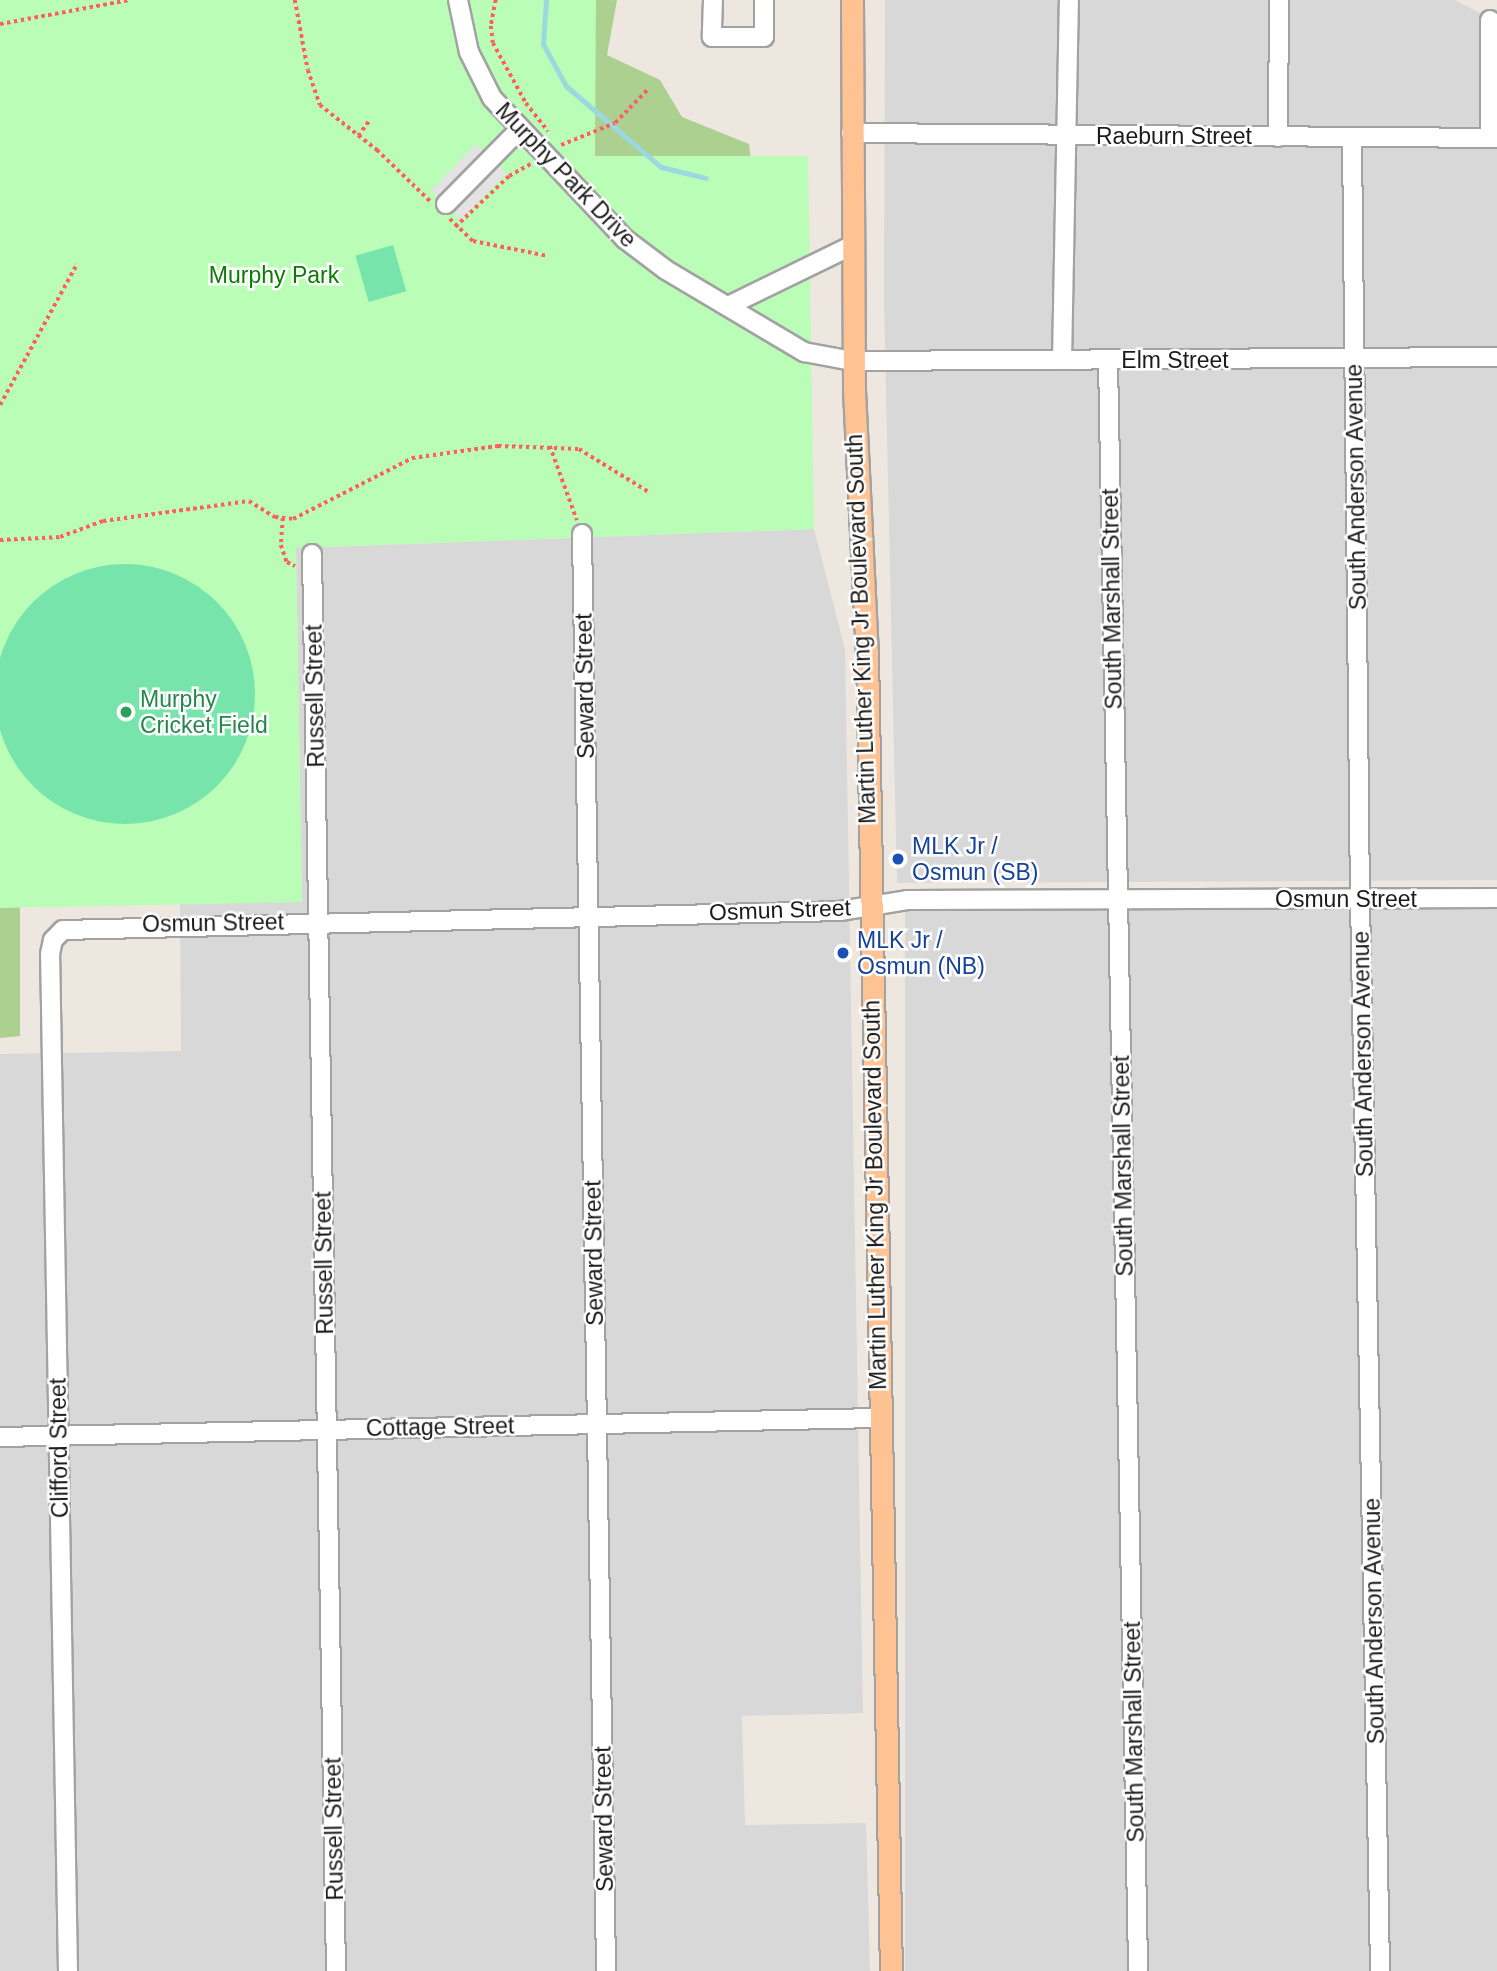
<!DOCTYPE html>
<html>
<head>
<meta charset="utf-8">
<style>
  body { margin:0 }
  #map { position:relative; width:1497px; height:1971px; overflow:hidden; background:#eee7df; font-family:Arial,sans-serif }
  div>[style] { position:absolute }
  .residential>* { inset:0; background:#d9d8d8; transform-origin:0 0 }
  .forest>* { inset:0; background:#abd090 }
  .park>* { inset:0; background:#bafdb7 }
  .pitch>* { inset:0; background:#76e4ab; transform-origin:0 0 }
  .round { border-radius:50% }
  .parking>* { inset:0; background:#e3e3e3; transform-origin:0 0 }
  .stream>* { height:5px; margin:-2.5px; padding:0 2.5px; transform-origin:2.5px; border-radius:2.5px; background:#9cd8df }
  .path>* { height:3.5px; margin-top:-1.75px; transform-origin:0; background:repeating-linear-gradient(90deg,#ff5f63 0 3.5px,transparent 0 7px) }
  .roads { filter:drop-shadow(2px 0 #a2a2a2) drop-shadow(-2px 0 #a2a2a2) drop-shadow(0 2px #a2a2a2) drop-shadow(0 -2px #a2a2a2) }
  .minor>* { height:18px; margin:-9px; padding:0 9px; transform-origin:9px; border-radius:9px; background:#fff }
  .major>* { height:21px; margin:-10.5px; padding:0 10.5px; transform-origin:10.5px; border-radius:10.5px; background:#ffc293 }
  .dots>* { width:19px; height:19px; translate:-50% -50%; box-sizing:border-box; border:4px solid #fff; border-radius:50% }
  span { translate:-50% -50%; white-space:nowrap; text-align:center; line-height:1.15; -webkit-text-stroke:5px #fff; paint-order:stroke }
  .street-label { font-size:23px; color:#1b1b1b }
  .park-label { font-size:23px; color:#097e03 }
  .leisure-label { font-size:23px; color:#27864d }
  .left { translate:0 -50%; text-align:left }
  .transit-label { font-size:23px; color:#164399 }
</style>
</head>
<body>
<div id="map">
  <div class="residential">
    <div style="clip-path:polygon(885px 0,1455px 0,1497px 22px,1497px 880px,897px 883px,884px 300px)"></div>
    <div style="clip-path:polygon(814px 529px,845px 649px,863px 1713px,742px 1716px,745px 1825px,866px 1823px,870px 1971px,0 1971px,0 1054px,181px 1051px,180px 904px,302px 901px,296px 548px)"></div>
    <div style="left:1497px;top:906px;width:1065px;height:592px;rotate:90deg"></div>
  </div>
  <div class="forest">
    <div style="clip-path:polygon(507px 0,617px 0,607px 55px,660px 80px,682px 117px,749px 144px,756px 199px,620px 203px)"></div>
    <div style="clip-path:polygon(0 734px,68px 906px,20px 907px,20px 1036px,0 1038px)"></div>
  </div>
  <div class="park">
    <div style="clip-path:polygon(0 0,596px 0,595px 156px,808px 156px,814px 529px,296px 548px,302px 902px,0 908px)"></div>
  </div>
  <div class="pitch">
    <div style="left:393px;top:245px;width:48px;height:39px;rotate:74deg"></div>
    <div class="round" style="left:-5px;top:564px;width:260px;height:260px"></div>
  </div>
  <div class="parking">
    <div style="left:476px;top:144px;width:42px;height:65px;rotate:44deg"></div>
  </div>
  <div class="stream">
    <div style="left:546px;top:0;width:44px;rotate:93.9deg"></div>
    <div style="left:543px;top:44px;width:48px;rotate:61.3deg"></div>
    <div style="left:566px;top:86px;width:125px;rotate:40.5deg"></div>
    <div style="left:661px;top:167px;width:46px;rotate:13.7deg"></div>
  </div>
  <div class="path">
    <div style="left:295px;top:0;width:71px;rotate:79.5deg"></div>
    <div style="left:308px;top:70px;width:37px;rotate:71deg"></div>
    <div style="left:320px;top:105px;width:73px;rotate:38.3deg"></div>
    <div style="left:377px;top:150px;width:75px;rotate:43.9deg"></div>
    <div style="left:496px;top:0;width:26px;rotate:101deg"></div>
    <div style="left:491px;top:26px;width:17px;rotate:83deg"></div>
    <div style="left:493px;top:43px;width:68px;rotate:61.2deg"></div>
    <div style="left:526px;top:103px;width:36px;rotate:52deg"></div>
    <div style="left:0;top:24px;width:131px;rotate:-10.5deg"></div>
    <div style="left:358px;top:136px;width:19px;rotate:-54deg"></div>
    <div style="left:561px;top:145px;width:58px;rotate:-22.2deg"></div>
    <div style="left:615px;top:123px;width:49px;rotate:-45.8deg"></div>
    <div style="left:450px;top:219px;width:32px;rotate:44deg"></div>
    <div style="left:473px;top:241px;width:76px;rotate:11.3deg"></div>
    <div style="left:455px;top:227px;width:74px;rotate:-43.4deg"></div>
    <div style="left:509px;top:176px;width:26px;rotate:-29deg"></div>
    <div style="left:0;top:405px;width:161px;rotate:-61.4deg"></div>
    <div style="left:550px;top:446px;width:79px;rotate:70deg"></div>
    <div style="left:283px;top:518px;width:27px;rotate:94deg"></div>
    <div style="left:281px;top:545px;width:18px;rotate:71deg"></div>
    <div style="left:287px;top:562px;width:9px;rotate:27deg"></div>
    <div style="left:0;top:540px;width:60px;rotate:-2.9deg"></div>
    <div style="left:60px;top:537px;width:46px;rotate:-20.4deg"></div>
    <div style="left:103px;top:521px;width:147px;rotate:-7.8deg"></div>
    <div style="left:249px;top:501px;width:31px;rotate:32deg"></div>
    <div style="left:275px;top:517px;width:18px;rotate:6deg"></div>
    <div style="left:293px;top:519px;width:134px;rotate:-27.1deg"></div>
    <div style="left:412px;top:458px;width:87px;rotate:-7.9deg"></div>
    <div style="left:498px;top:446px;width:81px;rotate:2.1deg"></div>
    <div style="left:579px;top:449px;width:82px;rotate:31.6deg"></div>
  </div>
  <div class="roads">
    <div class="minor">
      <div style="left:458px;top:0;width:53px;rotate:78.1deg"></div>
      <div style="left:469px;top:52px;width:51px;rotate:63.4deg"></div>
      <div style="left:492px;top:98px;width:194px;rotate:46.7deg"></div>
      <div style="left:625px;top:239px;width:51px;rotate:37.1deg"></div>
      <div style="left:666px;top:270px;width:161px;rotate:30.7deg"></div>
      <div style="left:804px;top:352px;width:50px;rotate:10.4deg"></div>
      <div style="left:853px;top:361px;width:644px;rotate:-0.36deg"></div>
      <div style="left:713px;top:0;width:37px;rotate:92deg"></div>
      <div style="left:712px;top:37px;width:52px"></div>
      <div style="left:764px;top:37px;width:37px;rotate:-90deg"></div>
      <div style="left:851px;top:133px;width:646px;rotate:0.44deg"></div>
      <div style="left:1278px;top:137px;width:137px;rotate:-89.6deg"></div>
      <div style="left:1352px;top:137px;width:762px;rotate:89.4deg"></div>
      <div style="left:1360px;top:899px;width:1072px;rotate:88.93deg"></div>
      <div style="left:1490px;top:138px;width:118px;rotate:-90deg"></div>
      <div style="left:446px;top:204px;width:105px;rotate:-45.4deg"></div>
      <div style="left:730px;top:305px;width:135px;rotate:-26deg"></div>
      <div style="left:1062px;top:360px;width:360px;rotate:-88.9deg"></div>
      <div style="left:1108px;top:360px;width:1611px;rotate:88.93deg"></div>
      <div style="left:582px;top:534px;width:1437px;rotate:89.04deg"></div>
      <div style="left:312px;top:554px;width:1417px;rotate:89.03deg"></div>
      <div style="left:0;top:1437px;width:880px;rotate:-1.24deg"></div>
      <div style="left:68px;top:1971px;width:1017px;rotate:-91.01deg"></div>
      <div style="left:50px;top:954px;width:14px;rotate:-78deg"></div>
      <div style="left:53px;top:940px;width:14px;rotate:-45deg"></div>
      <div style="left:63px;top:930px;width:777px;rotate:-1.4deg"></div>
      <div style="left:840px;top:911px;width:68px;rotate:-9.3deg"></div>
      <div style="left:907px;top:900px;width:590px;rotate:-0.19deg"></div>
    </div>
    <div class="major">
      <div style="left:852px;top:0;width:390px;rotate:89.7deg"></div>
      <div style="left:854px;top:390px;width:263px;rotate:87.2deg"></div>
      <div style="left:867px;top:653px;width:1318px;rotate:88.96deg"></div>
    </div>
  </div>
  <div class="dots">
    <div style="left:126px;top:712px;background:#2e9e5b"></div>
    <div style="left:898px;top:859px;background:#1a4fb4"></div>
    <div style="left:843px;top:953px;background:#1a4fb4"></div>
  </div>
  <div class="street-label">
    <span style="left:1174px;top:136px">Raeburn Street</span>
    <span style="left:566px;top:175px;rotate:46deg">Murphy Park Drive</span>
    <span style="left:1175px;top:360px">Elm Street</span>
    <span style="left:1356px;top:487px;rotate:-91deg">South Anderson Avenue</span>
    <span style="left:1112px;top:599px;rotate:-91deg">South Marshall Street</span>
    <span style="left:861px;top:629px;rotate:-92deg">Martin Luther King Jr Boulevard South</span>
    <span style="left:585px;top:686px;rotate:-91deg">Seward Street</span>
    <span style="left:315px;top:696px;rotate:-91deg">Russell Street</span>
    <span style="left:1346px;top:899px">Osmun Street</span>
    <span style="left:780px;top:910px;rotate:-2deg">Osmun Street</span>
    <span style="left:213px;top:923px;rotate:-1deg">Osmun Street</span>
    <span style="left:1363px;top:1054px;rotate:-91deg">South Anderson Avenue</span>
    <span style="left:1123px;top:1166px;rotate:-91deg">South Marshall Street</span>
    <span style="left:875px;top:1195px;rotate:-91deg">Martin Luther King Jr Boulevard South</span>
    <span style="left:594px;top:1253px;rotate:-91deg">Seward Street</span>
    <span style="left:324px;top:1263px;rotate:-91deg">Russell Street</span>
    <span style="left:440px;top:1427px;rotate:-1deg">Cottage Street</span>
    <span style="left:59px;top:1448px;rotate:-91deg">Clifford Street</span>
    <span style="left:1374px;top:1621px;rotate:-91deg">South Anderson Avenue</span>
    <span style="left:1134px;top:1732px;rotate:-91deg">South Marshall Street</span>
    <span style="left:604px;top:1819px;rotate:-91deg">Seward Street</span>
    <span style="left:334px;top:1829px;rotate:-91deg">Russell Street</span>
  </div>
  <div class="park-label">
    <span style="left:274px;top:275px">Murphy Park</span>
  </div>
  <div class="leisure-label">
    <span class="left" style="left:140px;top:712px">Murphy<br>Cricket Field</span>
  </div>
  <div class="transit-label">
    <span class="left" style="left:912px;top:859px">MLK Jr /<br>Osmun (SB)</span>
    <span class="left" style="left:857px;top:953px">MLK Jr /<br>Osmun (NB)</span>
  </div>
</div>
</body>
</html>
